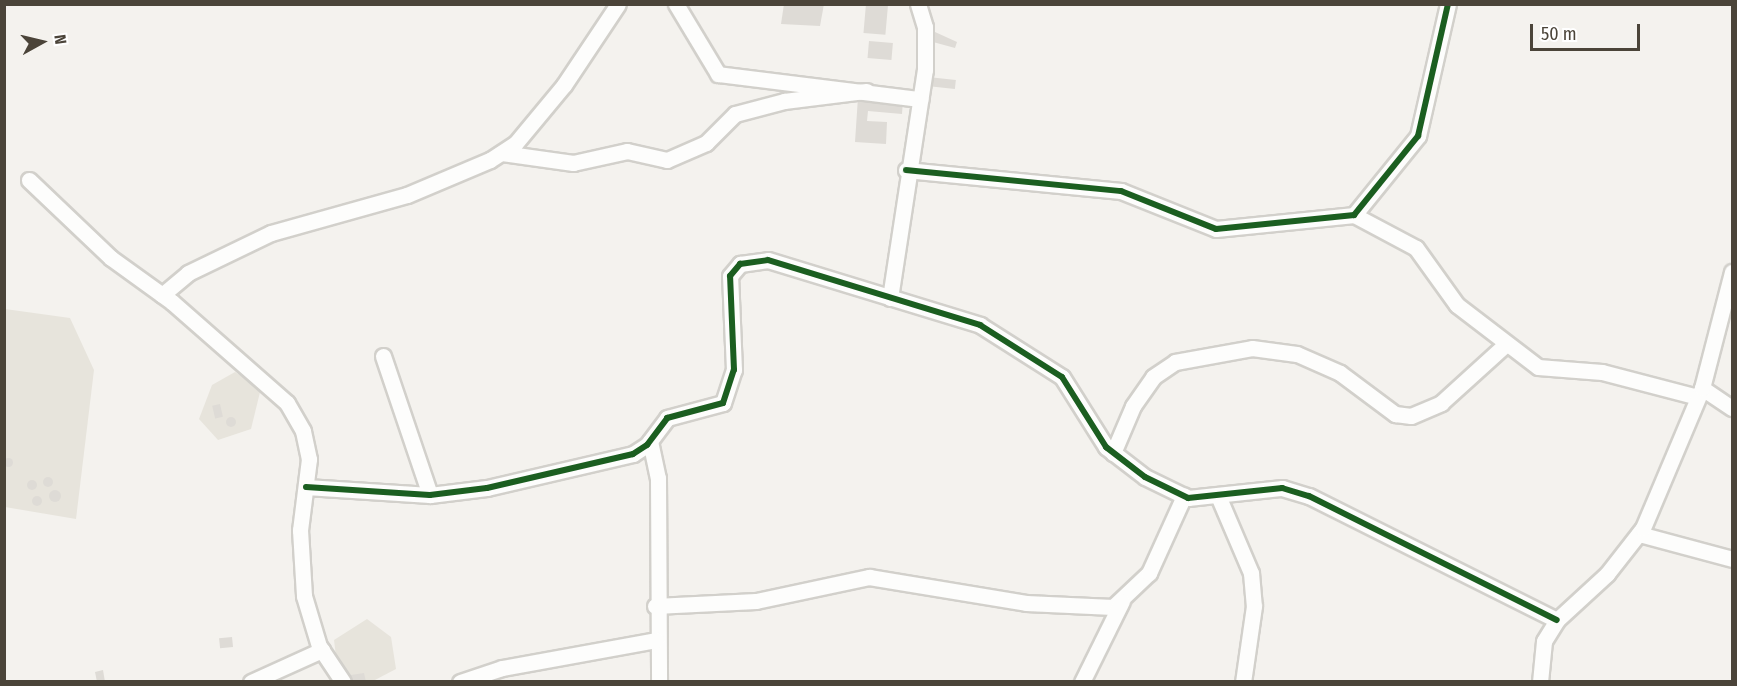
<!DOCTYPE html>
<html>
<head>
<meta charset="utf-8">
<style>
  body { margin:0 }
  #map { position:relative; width:1737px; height:686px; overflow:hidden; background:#f4f2ee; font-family:"Fira Sans Condensed",sans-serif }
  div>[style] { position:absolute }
  .residential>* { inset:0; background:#e7e4dc }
  .building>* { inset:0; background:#dedbd6; transform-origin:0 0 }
  .round { border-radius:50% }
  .roads { filter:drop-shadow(2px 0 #d2d0cb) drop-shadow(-2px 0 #d2d0cb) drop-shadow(0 2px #d2d0cb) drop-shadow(0 -2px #d2d0cb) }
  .minor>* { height:15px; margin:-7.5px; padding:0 7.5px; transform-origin:7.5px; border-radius:7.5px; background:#fdfdfc }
  .cycleway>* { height:6px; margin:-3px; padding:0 3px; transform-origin:3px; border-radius:3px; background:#1b5e20 }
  span { translate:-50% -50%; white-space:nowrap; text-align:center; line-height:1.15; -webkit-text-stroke:6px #fff; paint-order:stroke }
  .frame { position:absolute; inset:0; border:6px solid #4b4439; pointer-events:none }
  .north { position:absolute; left:12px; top:12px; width:60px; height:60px; -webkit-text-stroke:4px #fff; paint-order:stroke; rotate:82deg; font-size:16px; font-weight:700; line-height:24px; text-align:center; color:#4b4439 }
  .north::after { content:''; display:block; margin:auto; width:21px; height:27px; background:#4b4439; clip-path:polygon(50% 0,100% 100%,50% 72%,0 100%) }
  .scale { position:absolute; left:1530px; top:24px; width:110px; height:27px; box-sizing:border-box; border:3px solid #4b4439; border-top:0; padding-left:8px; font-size:18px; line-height:21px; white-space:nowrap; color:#4b4439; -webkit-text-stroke:4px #fff; paint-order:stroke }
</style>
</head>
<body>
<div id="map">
  <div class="residential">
    <div style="clip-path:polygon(5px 309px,70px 318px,94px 370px,76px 519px,5px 507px)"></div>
    <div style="clip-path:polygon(235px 372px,261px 388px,251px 429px,218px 440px,199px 419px,212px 385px)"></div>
    <div style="clip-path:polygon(367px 619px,391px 637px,396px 669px,373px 681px,339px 681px,334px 640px)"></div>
  </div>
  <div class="building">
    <div style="clip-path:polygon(784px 4px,824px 4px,820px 26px,781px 24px)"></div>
    <div style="left:866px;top:4px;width:22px;height:29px;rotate:5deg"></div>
    <div style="clip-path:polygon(935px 32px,957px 42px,955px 48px,933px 42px)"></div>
    <div style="left:869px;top:41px;width:24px;height:17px;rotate:5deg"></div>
    <div style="left:928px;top:77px;width:28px;height:9px;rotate:6deg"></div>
    <div style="clip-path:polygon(858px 97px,903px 100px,902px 114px,868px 111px,867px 121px,887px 122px,886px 144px,855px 142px)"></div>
    <div style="left:220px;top:404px;width:13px;height:8px;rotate:77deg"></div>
    <div class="round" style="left:226px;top:417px;width:10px;height:10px"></div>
    <div class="round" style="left:3.5px;top:457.5px;width:9px;height:9px"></div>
    <div class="round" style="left:43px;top:477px;width:10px;height:10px"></div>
    <div class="round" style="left:27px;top:480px;width:10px;height:10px"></div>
    <div class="round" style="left:49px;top:490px;width:12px;height:12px"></div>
    <div class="round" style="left:32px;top:496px;width:10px;height:10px"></div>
    <div style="left:232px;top:637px;width:10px;height:13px;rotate:84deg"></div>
    <div style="clip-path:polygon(103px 670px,105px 682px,97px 682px,95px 672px)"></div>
    <div style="clip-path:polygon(364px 673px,366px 682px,352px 682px,351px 675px)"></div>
  </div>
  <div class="roads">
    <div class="minor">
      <div style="left:676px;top:4px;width:82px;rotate:59deg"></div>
      <div style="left:718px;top:74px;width:204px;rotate:7.1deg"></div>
      <div style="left:502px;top:153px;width:72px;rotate:8deg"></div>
      <div style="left:573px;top:163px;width:55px;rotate:-12.5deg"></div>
      <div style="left:627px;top:151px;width:41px;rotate:12.7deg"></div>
      <div style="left:667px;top:160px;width:43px;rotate:-23.6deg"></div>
      <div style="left:706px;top:143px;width:41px;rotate:-45deg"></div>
      <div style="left:735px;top:114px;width:51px;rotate:-14.9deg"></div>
      <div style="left:784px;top:101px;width:83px;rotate:-7deg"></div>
      <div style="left:906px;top:170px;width:216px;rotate:5.6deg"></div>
      <div style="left:1121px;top:191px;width:102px;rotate:21.8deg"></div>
      <div style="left:1216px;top:229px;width:139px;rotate:-5.8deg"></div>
      <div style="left:1354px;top:215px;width:102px;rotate:-51deg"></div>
      <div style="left:1418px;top:136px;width:135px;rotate:-77.2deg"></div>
      <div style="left:29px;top:180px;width:113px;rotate:43.6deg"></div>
      <div style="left:111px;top:258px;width:75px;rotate:35.8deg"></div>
      <div style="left:172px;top:302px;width:153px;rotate:41.3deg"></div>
      <div style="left:287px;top:403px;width:32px;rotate:60deg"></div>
      <div style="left:303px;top:431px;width:29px;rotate:78deg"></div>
      <div style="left:309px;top:459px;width:72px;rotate:97.2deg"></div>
      <div style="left:300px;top:530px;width:66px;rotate:86.5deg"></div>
      <div style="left:304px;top:596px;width:52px;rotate:73.3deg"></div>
      <div style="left:319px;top:646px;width:43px;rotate:56.3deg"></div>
      <div style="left:1354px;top:215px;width:70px;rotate:28deg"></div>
      <div style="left:1416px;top:248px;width:70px;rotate:54.3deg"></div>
      <div style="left:1457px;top:305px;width:102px;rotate:37.4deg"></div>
      <div style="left:1538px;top:367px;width:64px;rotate:4.5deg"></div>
      <div style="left:1602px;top:372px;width:99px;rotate:14.6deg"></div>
      <div style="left:162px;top:295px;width:34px;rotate:-40deg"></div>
      <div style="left:188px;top:273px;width:92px;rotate:-25.7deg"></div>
      <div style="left:271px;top:233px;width:141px;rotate:-15.6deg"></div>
      <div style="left:407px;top:195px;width:90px;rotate:-22.9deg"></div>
      <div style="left:490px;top:160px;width:30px;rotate:-33deg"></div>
      <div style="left:515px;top:144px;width:77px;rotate:-50.3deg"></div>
      <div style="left:564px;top:85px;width:97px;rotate:-56.3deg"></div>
      <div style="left:890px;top:298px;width:231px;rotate:-81.3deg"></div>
      <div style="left:925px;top:70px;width:43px;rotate:-90deg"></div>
      <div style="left:925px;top:27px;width:24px;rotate:-107deg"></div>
      <div style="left:383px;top:356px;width:147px;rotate:71.3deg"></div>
      <div style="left:1702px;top:388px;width:36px;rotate:34deg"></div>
      <div style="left:650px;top:441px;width:38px;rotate:78deg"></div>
      <div style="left:658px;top:478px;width:204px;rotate:89.7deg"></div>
      <div style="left:1113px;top:453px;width:51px;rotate:-66.9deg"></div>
      <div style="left:1133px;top:406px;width:35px;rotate:-55deg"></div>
      <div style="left:1153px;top:377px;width:27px;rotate:-34deg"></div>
      <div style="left:1175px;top:362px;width:78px;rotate:-10.3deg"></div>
      <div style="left:1252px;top:348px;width:45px;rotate:7.6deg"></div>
      <div style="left:1297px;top:354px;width:47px;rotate:23.8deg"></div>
      <div style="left:1340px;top:373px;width:69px;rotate:36.7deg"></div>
      <div style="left:1395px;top:414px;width:16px;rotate:7deg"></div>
      <div style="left:1411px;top:416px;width:33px;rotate:-23deg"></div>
      <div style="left:1441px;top:403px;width:88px;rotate:-42.2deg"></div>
      <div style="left:306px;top:487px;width:124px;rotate:3.7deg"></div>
      <div style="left:430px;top:495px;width:57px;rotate:-7deg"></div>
      <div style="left:487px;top:488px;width:150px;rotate:-13.1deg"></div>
      <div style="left:633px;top:454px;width:17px;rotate:-33deg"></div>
      <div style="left:647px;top:445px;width:34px;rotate:-53deg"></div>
      <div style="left:667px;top:418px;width:58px;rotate:-15deg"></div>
      <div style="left:723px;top:403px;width:35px;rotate:-72deg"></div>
      <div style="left:734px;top:370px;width:94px;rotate:-92.4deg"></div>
      <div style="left:730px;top:276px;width:16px;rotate:-50deg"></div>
      <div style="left:740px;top:264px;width:28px;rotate:-8deg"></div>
      <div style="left:768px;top:260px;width:222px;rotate:17deg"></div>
      <div style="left:980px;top:325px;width:97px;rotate:32.4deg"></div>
      <div style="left:1062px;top:377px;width:83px;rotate:57.8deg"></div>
      <div style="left:1106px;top:447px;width:49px;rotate:37.6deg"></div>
      <div style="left:1145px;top:477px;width:48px;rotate:26deg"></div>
      <div style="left:1188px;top:498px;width:95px;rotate:-6.1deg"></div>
      <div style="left:1282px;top:488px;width:28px;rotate:17deg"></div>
      <div style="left:1309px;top:496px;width:277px;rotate:26.6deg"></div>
      <div style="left:1219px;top:498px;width:82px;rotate:66.9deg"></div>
      <div style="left:1251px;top:573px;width:33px;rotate:85deg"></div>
      <div style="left:1254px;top:606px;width:77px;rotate:98.2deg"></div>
      <div style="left:1639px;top:534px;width:96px;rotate:15deg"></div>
      <div style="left:655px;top:606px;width:101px;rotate:-2.8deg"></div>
      <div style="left:756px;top:601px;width:116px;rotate:-12deg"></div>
      <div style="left:869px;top:577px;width:159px;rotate:9.4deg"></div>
      <div style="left:1026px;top:603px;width:87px;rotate:2.6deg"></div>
      <div style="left:1113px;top:607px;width:50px;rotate:-43.4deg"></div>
      <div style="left:1149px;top:573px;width:85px;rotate:-65.6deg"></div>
      <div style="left:251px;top:682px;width:78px;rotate:-24.3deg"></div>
      <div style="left:460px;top:682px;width:44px;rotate:-18.4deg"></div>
      <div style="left:502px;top:668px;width:157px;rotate:-10.3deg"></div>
      <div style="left:1082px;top:682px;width:90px;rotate:-63.7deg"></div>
      <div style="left:1540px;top:682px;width:41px;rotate:-84.4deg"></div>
      <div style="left:1544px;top:641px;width:25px;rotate:-58deg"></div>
      <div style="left:1557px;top:620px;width:68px;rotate:-42.6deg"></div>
      <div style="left:1607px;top:574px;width:58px;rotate:-52deg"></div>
      <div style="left:1643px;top:528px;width:152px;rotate:-67.1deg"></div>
      <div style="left:1702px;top:388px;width:120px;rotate:-75.5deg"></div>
    </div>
  </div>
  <div class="cycleway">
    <div style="left:906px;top:170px;width:216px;rotate:5.6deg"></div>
    <div style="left:1121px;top:191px;width:102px;rotate:21.8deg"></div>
    <div style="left:1216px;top:229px;width:139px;rotate:-5.8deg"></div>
    <div style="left:1354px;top:215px;width:102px;rotate:-51deg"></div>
    <div style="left:1418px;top:136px;width:135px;rotate:-77.2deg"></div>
    <div style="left:306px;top:487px;width:124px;rotate:3.7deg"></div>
    <div style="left:430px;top:495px;width:57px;rotate:-7deg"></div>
    <div style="left:487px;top:488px;width:150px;rotate:-13.1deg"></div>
    <div style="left:633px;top:454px;width:17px;rotate:-33deg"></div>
    <div style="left:647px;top:445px;width:34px;rotate:-53deg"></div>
    <div style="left:667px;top:418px;width:58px;rotate:-15deg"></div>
    <div style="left:723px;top:403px;width:35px;rotate:-72deg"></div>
    <div style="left:734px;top:370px;width:94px;rotate:-92.4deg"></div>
    <div style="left:730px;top:276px;width:16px;rotate:-50deg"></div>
    <div style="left:740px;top:264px;width:28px;rotate:-8deg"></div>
    <div style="left:768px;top:260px;width:222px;rotate:17deg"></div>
    <div style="left:980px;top:325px;width:97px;rotate:32.4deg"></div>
    <div style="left:1062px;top:377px;width:83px;rotate:57.8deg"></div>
    <div style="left:1106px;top:447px;width:49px;rotate:37.6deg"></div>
    <div style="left:1145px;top:477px;width:48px;rotate:26deg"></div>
    <div style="left:1188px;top:498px;width:95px;rotate:-6.1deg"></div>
    <div style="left:1282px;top:488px;width:28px;rotate:17deg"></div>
    <div style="left:1309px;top:496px;width:277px;rotate:26.6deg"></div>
  </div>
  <div class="frame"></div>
  <div class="north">N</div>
  <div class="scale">50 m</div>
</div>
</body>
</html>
